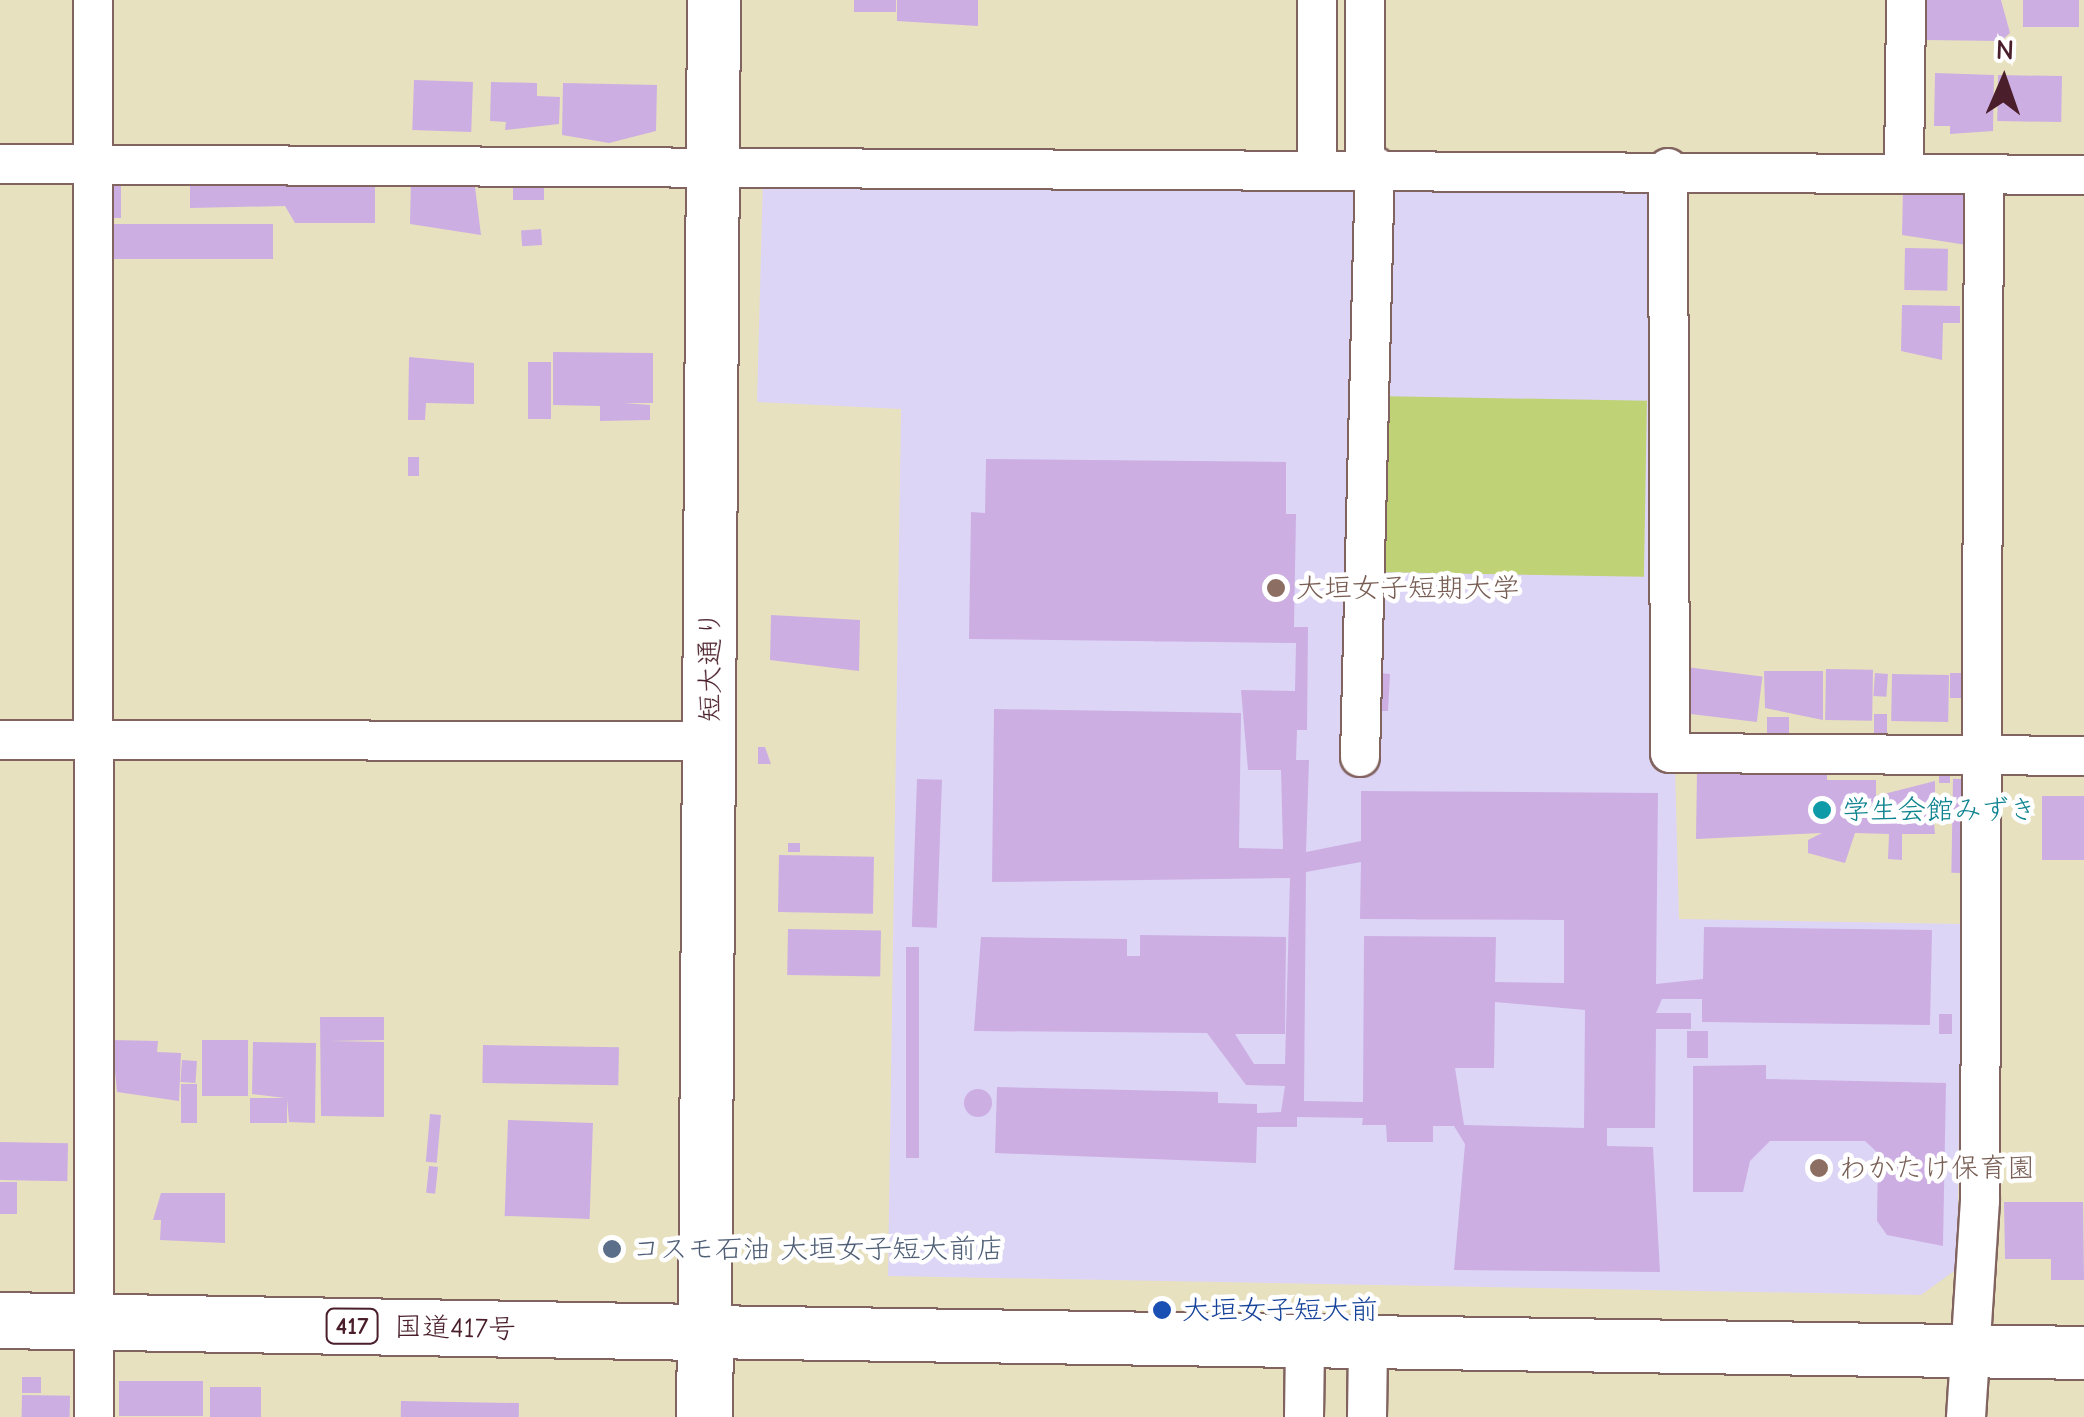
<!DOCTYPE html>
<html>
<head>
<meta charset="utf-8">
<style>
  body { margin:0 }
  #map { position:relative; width:2084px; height:1417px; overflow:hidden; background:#e8e1bf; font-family:"Comic Neue","Klee One",sans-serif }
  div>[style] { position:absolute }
  .built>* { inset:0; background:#ddd5f6 }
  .green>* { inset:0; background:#bfd275; transform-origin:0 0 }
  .building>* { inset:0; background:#ccaee3; transform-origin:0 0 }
  .round { border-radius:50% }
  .roads { filter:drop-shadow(2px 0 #81635f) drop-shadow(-2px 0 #81635f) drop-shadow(0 2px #81635f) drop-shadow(0 -2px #81635f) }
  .street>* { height:38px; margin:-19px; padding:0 19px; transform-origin:19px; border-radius:19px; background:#fff }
  .secondary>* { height:52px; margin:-26px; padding:0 26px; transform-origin:26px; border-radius:26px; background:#fff }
  .highway>* { height:55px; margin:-27.5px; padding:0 27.5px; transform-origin:27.5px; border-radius:27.5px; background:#fff }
  .dots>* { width:28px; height:28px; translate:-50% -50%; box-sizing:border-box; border:5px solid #fff; border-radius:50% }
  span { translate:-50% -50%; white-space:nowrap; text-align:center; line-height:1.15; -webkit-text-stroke:9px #fff; paint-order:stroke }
  .shield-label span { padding:2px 8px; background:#fff; border:2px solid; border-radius:8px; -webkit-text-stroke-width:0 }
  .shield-label { font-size:25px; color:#4a1f2b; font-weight:700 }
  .education-label { font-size:28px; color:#785e54 }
  .left { translate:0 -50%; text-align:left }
  .street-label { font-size:28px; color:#4a1f2b }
  .culture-label { font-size:28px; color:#0d838f }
  .service-label { font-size:28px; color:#4e5e75 }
  .transit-label { font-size:28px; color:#164399 }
  .north { position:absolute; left:1954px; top:30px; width:100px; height:100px; -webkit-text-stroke:8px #fff; paint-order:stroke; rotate:2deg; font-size:28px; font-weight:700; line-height:40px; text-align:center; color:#4a1f2b }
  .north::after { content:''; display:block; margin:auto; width:35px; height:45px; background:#4a1f2b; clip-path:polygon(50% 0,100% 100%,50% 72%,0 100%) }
</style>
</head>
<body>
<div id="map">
  <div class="built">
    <div style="clip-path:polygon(763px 177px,1640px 181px,1659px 208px,1652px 767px,1675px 768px,1679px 919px,1962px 924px,1957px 1269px,1921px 1295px,888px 1276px,901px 409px,757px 402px)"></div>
  </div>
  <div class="green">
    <div style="left:1375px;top:396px;width:272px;height:176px;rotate:1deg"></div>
  </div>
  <div class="building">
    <div style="left:854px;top:0;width:42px;height:12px"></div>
    <div style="clip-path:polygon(897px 0,978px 0,978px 26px,897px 21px)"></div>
    <div style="clip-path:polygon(1925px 0,2001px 0,2010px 33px,2001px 41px,1924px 40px)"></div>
    <div style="left:2023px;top:0;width:56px;height:27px"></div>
    <div style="clip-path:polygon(1935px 73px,1994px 75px,1993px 131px,1950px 134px,1950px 126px,1934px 126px)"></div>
    <div style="left:1998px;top:75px;width:64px;height:46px;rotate:1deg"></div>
    <div style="left:414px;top:80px;width:59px;height:50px;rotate:2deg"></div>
    <div style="clip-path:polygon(491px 82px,537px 83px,537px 96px,560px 97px,559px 124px,505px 130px,506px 122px,490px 121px)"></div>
    <div style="clip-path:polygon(563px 83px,657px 85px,656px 131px,609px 143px,562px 135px)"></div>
    <div style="clip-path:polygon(190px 177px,375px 177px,375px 223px,295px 223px,285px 206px,190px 208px)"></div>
    <div style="clip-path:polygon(411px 177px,474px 179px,481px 235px,410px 224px)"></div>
    <div style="left:513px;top:180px;width:31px;height:20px"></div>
    <div style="left:109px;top:182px;width:12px;height:36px"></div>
    <div style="clip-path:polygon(1903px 189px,1969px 194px,1967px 245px,1902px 235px)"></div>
    <div style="left:112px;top:224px;width:161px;height:35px"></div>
    <div style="left:541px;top:229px;width:16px;height:20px;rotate:86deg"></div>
    <div style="left:1905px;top:248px;width:43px;height:42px;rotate:1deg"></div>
    <div style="clip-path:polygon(1902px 305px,1960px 306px,1960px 323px,1943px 323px,1942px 360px,1901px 351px)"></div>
    <div style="clip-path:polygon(553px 352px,653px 353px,653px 403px,624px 403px,650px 405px,650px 420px,600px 421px,600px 406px,553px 405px)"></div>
    <div style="clip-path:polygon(409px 357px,474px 363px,474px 404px,426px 403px,425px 420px,408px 420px)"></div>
    <div style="left:528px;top:362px;width:23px;height:57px"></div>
    <div style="left:408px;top:457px;width:11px;height:19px"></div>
    <div style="clip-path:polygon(evenodd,986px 459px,1286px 462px,1286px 514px,1296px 514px,1294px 627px,1308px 627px,1307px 730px,1297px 730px,1296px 760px,1309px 760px,1306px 852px,1361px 841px,1361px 791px,1658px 793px,1656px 984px,1703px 979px,1704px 927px,1932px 930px,1930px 1025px,1702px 1022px,1702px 999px,1662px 999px,1656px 1013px,1691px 1013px,1691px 1029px,1656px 1029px,1655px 1128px,1607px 1128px,1607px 1146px,1653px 1147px,1660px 1272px,1454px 1270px,1465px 1144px,1454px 1126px,1433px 1126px,1433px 1142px,1387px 1142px,1386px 1125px,1362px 1125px,1363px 1118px,1297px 1117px,1297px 1127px,1257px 1127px,1256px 1163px,995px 1153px,997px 1087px,1218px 1092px,1218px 1103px,1257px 1104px,1257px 1113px,1281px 1112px,1285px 1086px,1246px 1085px,1207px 1033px,974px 1031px,981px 937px,1127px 939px,1127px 956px,1140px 956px,1140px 935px,1286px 937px,1285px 1034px,1235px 1034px,1254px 1064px,1285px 1064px,1290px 878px,992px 882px,994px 709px,1241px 713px,1239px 848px,1283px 849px,1281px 770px,1248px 770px,1241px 690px,1295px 691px,1296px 643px,969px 639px,971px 512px,985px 513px,986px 459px,1361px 862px,1360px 919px,1564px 920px,1564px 983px,1495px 982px,1496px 937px,1364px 936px,1363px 1102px,1304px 1101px,1306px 872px,1361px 862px,986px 459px,1495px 1002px,1585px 1010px,1584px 1128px,1464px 1125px,1455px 1068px,1494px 1068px,1495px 1002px)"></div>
    <div style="clip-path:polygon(771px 615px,860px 620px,859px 671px,770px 660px)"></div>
    <div style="left:1686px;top:667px;width:77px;height:46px;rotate:7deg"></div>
    <div style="left:1826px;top:669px;width:47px;height:51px;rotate:1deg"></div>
    <div style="clip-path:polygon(1764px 671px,1823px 671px,1823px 720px,1765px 708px)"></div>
    <div style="clip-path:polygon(1380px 673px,1390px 674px,1388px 711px,1380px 711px)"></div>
    <div style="left:1875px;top:673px;width:13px;height:23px;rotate:4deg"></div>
    <div style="left:1950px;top:673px;width:15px;height:25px"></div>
    <div style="left:1892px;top:674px;width:57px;height:47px;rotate:1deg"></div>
    <div style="left:1874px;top:714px;width:13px;height:25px"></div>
    <div style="left:1767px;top:717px;width:22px;height:24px"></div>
    <div style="clip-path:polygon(758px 747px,765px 747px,771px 764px,758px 764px)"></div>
    <div style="clip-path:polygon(1697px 770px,1827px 771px,1827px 780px,1876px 780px,1876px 796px,1935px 781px,1935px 797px,1947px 798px,1947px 823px,1934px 823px,1935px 834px,1902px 834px,1902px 860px,1888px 859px,1889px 834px,1855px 833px,1845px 863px,1808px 853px,1808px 840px,1822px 833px,1696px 839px)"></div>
    <div style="left:1939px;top:770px;width:11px;height:13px"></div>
    <div style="left:917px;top:779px;width:25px;height:148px;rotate:2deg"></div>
    <div style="left:1963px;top:779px;width:94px;height:10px;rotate:91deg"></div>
    <div style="left:2042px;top:796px;width:42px;height:64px"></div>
    <div style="left:788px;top:843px;width:12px;height:9px"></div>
    <div style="left:779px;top:855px;width:95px;height:57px;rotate:1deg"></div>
    <div style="left:788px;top:929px;width:93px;height:46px;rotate:1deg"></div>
    <div style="left:906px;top:947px;width:13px;height:211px"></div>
    <div style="left:1939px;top:1014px;width:13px;height:20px"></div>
    <div style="clip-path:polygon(320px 1017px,384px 1017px,384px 1040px,329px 1041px,384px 1042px,384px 1117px,321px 1116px)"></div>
    <div style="left:1687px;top:1031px;width:21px;height:27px"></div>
    <div style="clip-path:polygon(112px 1040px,158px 1041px,157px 1052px,181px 1053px,179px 1101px,117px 1092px)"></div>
    <div style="left:202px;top:1040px;width:46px;height:56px"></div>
    <div style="clip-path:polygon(253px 1042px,316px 1043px,315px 1123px,289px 1122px,287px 1099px,287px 1123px,250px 1123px,250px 1098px,285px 1098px,252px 1094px)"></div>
    <div style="left:483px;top:1045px;width:136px;height:38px;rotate:1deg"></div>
    <div style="left:182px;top:1060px;width:15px;height:22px;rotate:4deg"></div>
    <div style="clip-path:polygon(1766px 1065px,1766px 1079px,1946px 1083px,1943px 1246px,1887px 1235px,1877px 1221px,1878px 1153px,1865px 1141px,1770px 1141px,1750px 1161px,1743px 1192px,1693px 1192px,1693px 1066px)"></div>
    <div style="left:181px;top:1084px;width:16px;height:39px"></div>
    <div class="round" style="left:964px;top:1089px;width:28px;height:28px"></div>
    <div style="left:430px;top:1114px;width:11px;height:48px;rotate:5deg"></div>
    <div style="left:508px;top:1120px;width:85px;height:96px;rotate:2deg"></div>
    <div style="left:0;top:1142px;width:68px;height:38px;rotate:1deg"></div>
    <div style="left:429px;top:1166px;width:9px;height:27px;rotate:6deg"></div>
    <div style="left:0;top:1182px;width:17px;height:32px"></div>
    <div style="clip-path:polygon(161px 1193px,225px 1193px,225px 1243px,160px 1240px,161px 1220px,153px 1220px)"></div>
    <div style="clip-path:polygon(2004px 1202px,2083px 1202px,2084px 1280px,2051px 1280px,2051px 1259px,2005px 1259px)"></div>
    <div style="left:22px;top:1377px;width:19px;height:16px"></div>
    <div style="left:119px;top:1381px;width:84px;height:35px"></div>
    <div style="left:210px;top:1387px;width:51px;height:30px"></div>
    <div style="left:22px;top:1395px;width:48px;height:22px;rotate:1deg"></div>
    <div style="left:401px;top:1401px;width:118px;height:16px;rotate:1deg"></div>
  </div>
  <div class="roads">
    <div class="street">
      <div style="left:93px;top:0;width:1417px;rotate:89.96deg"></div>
      <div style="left:1365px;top:0;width:166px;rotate:90deg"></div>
      <div style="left:0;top:164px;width:2084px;rotate:0.3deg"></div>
      <div style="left:1317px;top:166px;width:166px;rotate:-90deg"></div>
      <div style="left:1668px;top:168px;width:585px;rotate:89.8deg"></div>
      <div style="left:1670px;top:753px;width:414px;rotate:0.4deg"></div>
      <div style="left:1904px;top:169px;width:169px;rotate:-89.3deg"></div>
      <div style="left:0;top:740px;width:709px;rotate:0.08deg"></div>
      <div style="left:1360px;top:757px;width:591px;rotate:-88.55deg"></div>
      <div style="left:1304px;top:1417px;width:71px;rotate:-89.2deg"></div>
      <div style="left:1367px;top:1417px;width:70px;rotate:-89.2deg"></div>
      <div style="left:1966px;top:1417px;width:216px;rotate:-86.3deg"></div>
      <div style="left:1980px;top:1201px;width:1027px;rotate:-89.78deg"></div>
    </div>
    <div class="secondary">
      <div style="left:714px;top:0;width:1332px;rotate:90.39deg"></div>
      <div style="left:705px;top:1332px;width:1379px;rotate:0.87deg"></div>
    </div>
    <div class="highway">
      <div style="left:0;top:1320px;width:705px;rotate:0.98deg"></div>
      <div style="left:705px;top:1332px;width:85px;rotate:90.7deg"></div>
    </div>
  </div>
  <div class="dots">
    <div style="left:1276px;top:588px;background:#8d6e63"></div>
    <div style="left:1822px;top:810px;background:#0f9aa8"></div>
    <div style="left:1819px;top:1168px;background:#8d6e63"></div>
    <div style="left:612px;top:1249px;background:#5c6f8a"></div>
    <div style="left:1162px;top:1310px;background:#1a4fb4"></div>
  </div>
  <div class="shield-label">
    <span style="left:352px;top:1326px">417</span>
  </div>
  <div class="education-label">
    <span class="left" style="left:1296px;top:588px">大垣女子短期大学</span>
    <span class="left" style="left:1839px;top:1168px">わかたけ保育園</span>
  </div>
  <div class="street-label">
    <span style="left:710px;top:666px;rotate:-90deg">短大通り</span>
    <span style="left:455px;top:1328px;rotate:1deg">国道417号</span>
  </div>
  <div class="culture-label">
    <span class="left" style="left:1842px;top:810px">学生会館みずき</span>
  </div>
  <div class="service-label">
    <span class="left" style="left:632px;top:1249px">コスモ石油 大垣女子短大前店</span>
  </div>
  <div class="transit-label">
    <span class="left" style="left:1182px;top:1310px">大垣女子短大前</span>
  </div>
  <div class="north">N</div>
</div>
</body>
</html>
